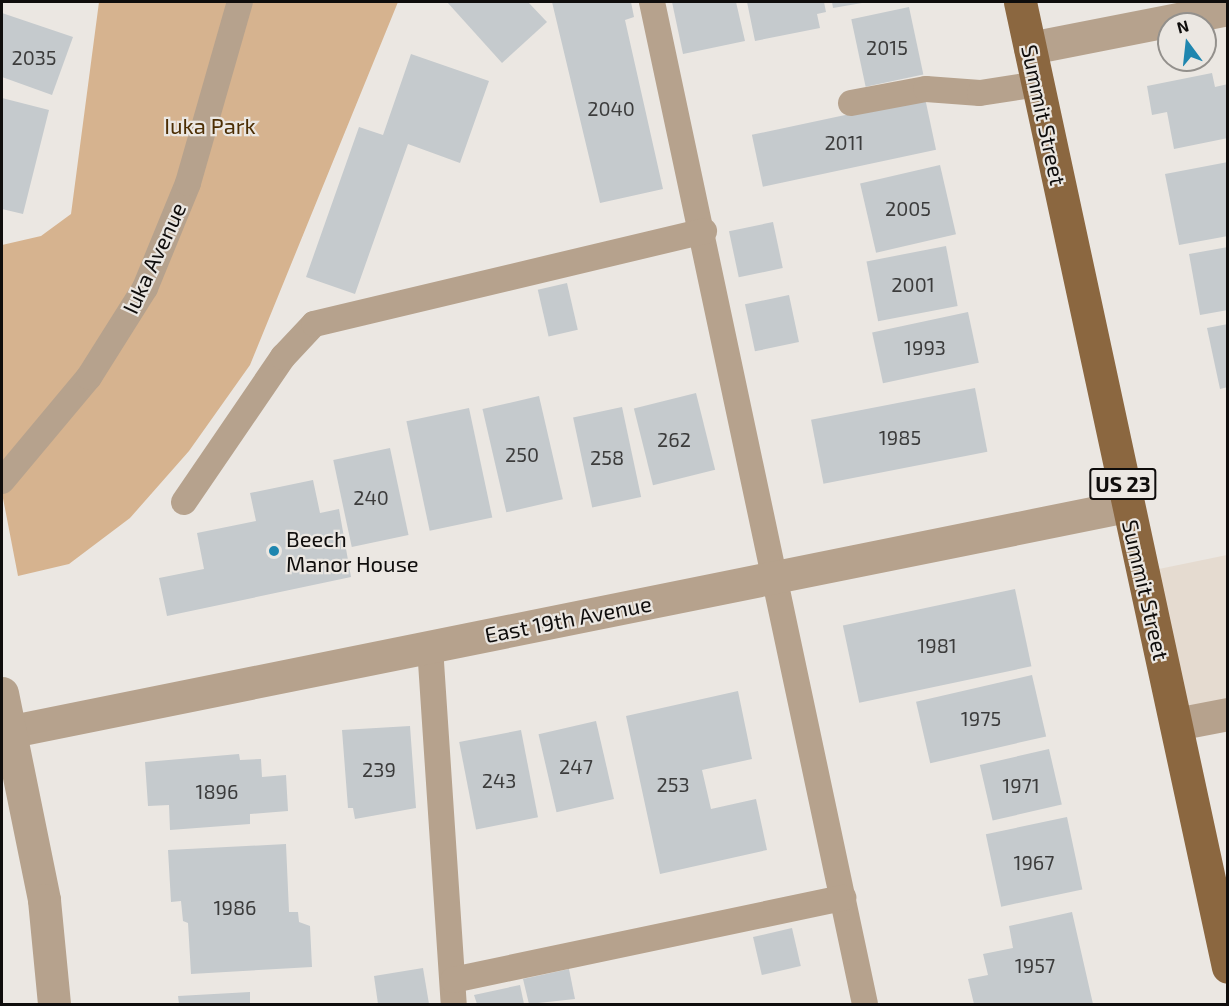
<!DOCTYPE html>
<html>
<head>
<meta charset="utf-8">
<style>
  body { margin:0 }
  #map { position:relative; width:1229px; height:1006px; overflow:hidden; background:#ebe7e2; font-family:"Exo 2",sans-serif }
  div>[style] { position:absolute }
  .built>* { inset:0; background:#e5dbd0 }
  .green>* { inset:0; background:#d6b38f }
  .building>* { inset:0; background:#c5cacd; transform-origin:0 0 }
  .service>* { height:26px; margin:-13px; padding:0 13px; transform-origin:13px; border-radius:13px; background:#b6a28d }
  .minor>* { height:33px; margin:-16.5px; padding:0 16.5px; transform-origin:16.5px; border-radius:16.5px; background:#b6a28d }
  .tertiary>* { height:33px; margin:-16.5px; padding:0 16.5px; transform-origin:16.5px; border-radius:16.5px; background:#b6a28d }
  .primary>* { height:33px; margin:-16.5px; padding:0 16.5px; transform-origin:16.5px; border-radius:16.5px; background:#8b6740 }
  .dots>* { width:16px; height:16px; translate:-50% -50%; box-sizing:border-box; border:3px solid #ebe7e2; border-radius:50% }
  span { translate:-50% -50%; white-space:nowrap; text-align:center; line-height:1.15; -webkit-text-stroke:4.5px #ebe7e2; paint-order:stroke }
  .number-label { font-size:20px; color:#3c3c3c }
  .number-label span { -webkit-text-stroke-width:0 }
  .shield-label span { padding:2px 4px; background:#ebe7e2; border:2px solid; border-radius:4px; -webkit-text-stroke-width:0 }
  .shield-label { font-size:21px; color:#0f0d0c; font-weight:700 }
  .street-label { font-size:22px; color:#0f0d0c }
  .park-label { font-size:22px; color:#4c2e04 }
  .poi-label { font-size:22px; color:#0f0d0c }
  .left { translate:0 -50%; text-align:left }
  .frame { position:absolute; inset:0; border:3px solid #0f0d0c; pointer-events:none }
  .north { position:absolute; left:1157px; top:12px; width:60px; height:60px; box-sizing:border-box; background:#ebe7e2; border:2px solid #93908c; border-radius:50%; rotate:345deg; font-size:16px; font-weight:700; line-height:24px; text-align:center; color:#0f0d0c }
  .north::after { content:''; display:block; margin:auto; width:21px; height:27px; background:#1f86af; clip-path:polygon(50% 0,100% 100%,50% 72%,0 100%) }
</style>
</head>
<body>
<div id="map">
  <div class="built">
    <div style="clip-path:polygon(1227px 555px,1227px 708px,1183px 717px,1154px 570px)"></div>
  </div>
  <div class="green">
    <div style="clip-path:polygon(99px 2px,398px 2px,250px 365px,189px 451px,130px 518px,69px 564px,18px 576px,2px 493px,2px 245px,41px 236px,71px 214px)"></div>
  </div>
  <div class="building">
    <div style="clip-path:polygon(447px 2px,528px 2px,547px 22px,502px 63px)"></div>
    <div style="clip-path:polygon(552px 2px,631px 2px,634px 17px,625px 20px,663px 189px,600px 203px)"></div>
    <div style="clip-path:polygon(672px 2px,736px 2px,745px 41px,683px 54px)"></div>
    <div style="clip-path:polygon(747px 2px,824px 2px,826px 12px,817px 14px,820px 28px,755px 41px)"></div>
    <div style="clip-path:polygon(832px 2px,862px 2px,862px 3px,833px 8px)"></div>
    <div style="left:909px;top:7px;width:69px;height:59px;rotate:78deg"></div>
    <div style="clip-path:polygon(2px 13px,73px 37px,52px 95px,2px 77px)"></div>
    <div style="clip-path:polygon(411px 54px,489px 81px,460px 163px,408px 144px,355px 294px,306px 277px,359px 127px,383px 135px)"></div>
    <div style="clip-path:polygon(1212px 73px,1215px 87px,1228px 84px,1228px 138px,1174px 149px,1167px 112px,1152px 115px,1147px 86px)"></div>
    <div style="clip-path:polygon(2px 98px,49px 110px,23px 214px,2px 209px)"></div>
    <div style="left:925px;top:98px;width:53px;height:177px;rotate:78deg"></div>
    <div style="clip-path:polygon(1228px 162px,1228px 236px,1179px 245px,1165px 174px)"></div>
    <div style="left:940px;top:165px;width:71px;height:82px;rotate:77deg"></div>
    <div style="left:773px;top:222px;width:47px;height:45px;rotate:78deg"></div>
    <div style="left:946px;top:246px;width:61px;height:81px;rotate:79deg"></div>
    <div style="clip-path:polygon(1228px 247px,1228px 310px,1200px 315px,1189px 254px)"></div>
    <div style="left:567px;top:283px;width:48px;height:30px;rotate:77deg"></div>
    <div style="left:789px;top:295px;width:48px;height:45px;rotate:78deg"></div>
    <div style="left:968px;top:312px;width:52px;height:98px;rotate:78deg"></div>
    <div style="clip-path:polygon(1228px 324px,1228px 387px,1220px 389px,1207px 328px)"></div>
    <div style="left:975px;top:388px;width:65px;height:167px;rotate:79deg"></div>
    <div style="left:696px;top:393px;width:79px;height:64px;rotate:76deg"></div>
    <div style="left:539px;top:396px;width:106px;height:58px;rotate:77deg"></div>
    <div style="left:622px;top:407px;width:92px;height:50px;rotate:78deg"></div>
    <div style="left:469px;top:408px;width:112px;height:64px;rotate:78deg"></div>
    <div style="left:390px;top:448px;width:89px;height:58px;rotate:78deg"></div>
    <div style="clip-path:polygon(313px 480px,320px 513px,339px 509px,351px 577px,167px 616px,159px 578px,204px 569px,197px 533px,256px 521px,250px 493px)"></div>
    <div style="left:1015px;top:589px;width:79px;height:176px;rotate:78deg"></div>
    <div style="left:1032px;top:675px;width:63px;height:119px;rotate:77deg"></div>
    <div style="clip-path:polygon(738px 691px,752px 759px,702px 770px,711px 809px,756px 799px,767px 850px,660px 874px,626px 716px)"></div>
    <div style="left:596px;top:721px;width:80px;height:59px;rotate:77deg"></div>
    <div style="clip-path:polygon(410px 726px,416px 808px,355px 819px,353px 808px,348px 808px,342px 730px)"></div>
    <div style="left:521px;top:730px;width:89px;height:63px;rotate:79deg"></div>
    <div style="left:1049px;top:749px;width:57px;height:71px;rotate:77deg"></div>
    <div style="clip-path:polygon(239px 754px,240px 760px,261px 759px,262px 777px,286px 775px,288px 811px,250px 814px,250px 824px,170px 830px,169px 805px,148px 806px,145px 762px)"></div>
    <div style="left:1067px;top:817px;width:74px;height:83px;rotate:78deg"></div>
    <div style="clip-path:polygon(286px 844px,289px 912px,298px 912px,299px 922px,310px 926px,312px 967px,191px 974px,188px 923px,183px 921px,181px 901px,171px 902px,168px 850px)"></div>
    <div style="clip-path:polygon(1072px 912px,1093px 1004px,974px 1004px,968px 979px,988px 975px,983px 954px,1013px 948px,1009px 926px)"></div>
    <div style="left:792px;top:928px;width:39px;height:40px;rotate:77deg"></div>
    <div style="clip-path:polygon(423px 968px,429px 1004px,378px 1004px,374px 976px)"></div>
    <div style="clip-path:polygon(569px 969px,575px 999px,529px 1004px,523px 979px)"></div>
    <div style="clip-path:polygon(520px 985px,524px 1004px,477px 1004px,474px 995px)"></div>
    <div style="clip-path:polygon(250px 992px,250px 1003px,273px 1004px,179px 1004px,178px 996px)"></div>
  </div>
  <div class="service">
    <div style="left:652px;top:2px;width:1024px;rotate:78deg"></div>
    <div style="left:851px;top:103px;width:76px;rotate:-10.6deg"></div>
    <div style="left:926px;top:89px;width:54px;rotate:4.2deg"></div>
    <div style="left:980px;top:93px;width:59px;rotate:-8.8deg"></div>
    <div style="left:2px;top:481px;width:136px;rotate:-50.1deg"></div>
    <div style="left:89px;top:377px;width:105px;rotate:-57.8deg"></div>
    <div style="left:145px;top:288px;width:113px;rotate:-67.7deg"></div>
    <div style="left:188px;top:183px;width:188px;rotate:-74deg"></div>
    <div style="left:184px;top:502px;width:176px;rotate:-55.7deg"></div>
    <div style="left:283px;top:357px;width:45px;rotate:-46.8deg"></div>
    <div style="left:314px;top:324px;width:401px;rotate:-13.4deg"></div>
    <div style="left:430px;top:647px;width:358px;rotate:86.2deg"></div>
    <div style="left:453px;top:980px;width:399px;rotate:-11.9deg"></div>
  </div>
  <div class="minor">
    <div style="left:1030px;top:48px;width:202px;rotate:-11.1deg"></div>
    <div style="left:1176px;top:724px;width:53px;rotate:-10.9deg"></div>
    <div style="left:2px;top:733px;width:1148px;rotate:-11.41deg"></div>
  </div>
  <div class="tertiary">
    <div style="left:2px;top:693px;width:211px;rotate:78.5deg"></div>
    <div style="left:44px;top:900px;width:104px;rotate:84.5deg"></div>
  </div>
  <div class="primary">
    <div style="left:1020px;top:2px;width:987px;rotate:77.84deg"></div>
  </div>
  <div class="dots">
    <div style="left:274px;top:551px;background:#1f86af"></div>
  </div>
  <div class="number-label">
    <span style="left:887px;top:47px">2015</span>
    <span style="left:34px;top:57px">2035</span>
    <span style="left:611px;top:108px">2040</span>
    <span style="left:844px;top:142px">2011</span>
    <span style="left:908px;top:208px">2005</span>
    <span style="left:913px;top:284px">2001</span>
    <span style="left:925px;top:347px">1993</span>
    <span style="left:900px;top:437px">1985</span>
    <span style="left:674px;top:439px">262</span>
    <span style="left:522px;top:454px">250</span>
    <span style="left:607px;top:457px">258</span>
    <span style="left:371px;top:497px">240</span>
    <span style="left:937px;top:645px">1981</span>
    <span style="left:981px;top:718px">1975</span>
    <span style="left:576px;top:766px">247</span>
    <span style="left:379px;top:769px">239</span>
    <span style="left:499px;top:780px">243</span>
    <span style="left:673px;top:784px">253</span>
    <span style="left:1021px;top:785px">1971</span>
    <span style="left:217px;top:791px">1896</span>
    <span style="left:1034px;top:862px">1967</span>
    <span style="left:235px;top:907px">1986</span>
    <span style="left:1035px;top:965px">1957</span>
  </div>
  <div class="shield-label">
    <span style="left:1123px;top:484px">US 23</span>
  </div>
  <div class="street-label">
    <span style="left:1044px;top:115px;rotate:78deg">Summit Street</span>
    <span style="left:154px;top:258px;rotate:-65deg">Iuka Avenue</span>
    <span style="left:1146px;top:590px;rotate:77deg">Summit Street</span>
    <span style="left:568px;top:619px;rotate:-11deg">East 19th Avenue</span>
  </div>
  <div class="park-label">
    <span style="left:210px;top:126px">Iuka Park</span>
  </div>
  <div class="poi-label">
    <span class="left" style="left:286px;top:551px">Beech<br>Manor House</span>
  </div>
  <div class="frame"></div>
  <div class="north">N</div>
</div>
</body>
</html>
